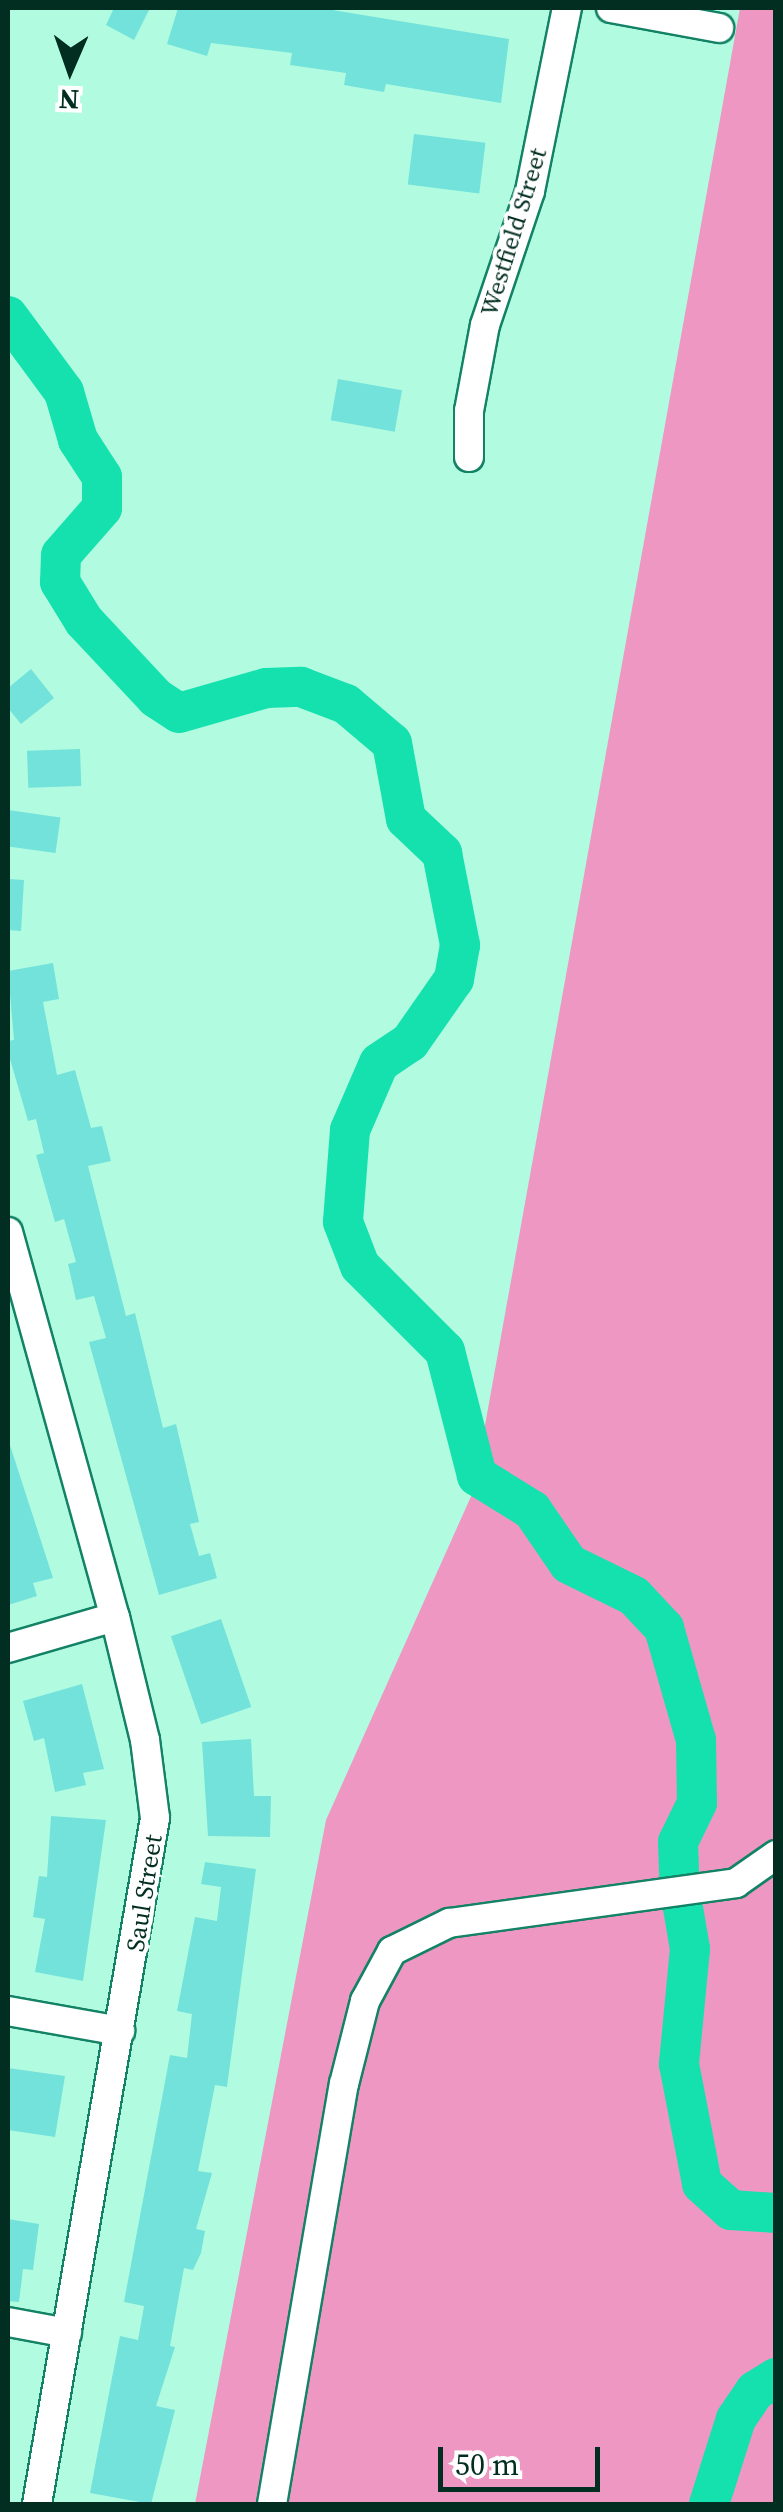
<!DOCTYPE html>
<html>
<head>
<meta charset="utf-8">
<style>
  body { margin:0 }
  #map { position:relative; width:783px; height:2512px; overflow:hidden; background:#b1fce0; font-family:"Source Serif 4",serif }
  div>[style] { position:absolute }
  .green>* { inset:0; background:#ee97c2 }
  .river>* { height:40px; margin:-20px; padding:0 20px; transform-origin:20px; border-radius:20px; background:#15e1af }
  .building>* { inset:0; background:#72e2da; transform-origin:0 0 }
  .roads { filter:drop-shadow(2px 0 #138265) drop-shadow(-2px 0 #138265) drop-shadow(0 2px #138265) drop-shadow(0 -2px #138265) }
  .minor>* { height:28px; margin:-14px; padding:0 14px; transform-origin:14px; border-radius:14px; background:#fff }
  span { translate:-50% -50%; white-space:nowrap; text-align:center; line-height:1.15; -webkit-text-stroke:8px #fff; paint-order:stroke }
  .street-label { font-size:25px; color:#022e21 }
  .frame { position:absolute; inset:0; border:10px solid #022e21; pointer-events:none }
  .north { position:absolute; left:20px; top:20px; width:100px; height:100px; -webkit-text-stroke:8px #fff; paint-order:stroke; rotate:182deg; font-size:28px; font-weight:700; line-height:40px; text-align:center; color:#022e21 }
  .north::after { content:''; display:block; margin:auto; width:35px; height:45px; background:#022e21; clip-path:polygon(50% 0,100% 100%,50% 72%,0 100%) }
  .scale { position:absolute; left:438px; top:2447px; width:162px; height:45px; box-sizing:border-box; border:5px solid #022e21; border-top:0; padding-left:12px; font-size:30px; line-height:35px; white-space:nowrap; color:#022e21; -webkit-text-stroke:8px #fff; paint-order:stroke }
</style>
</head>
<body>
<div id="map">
  <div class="green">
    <div style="clip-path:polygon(740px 8px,775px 8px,775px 2504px,195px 2504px,326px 1820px,473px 1492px)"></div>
  </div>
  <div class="river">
    <div style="left:8px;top:316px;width:94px;rotate:53.6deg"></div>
    <div style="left:64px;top:392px;width:50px;rotate:73.7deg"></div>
    <div style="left:78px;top:440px;width:44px;rotate:57deg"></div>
    <div style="left:102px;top:477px;width:31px;rotate:90deg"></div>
    <div style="left:102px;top:508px;width:62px;rotate:131.1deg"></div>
    <div style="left:61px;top:555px;width:27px;rotate:92deg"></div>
    <div style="left:60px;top:582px;width:46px;rotate:58.4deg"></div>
    <div style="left:84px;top:621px;width:105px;rotate:46.9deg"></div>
    <div style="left:156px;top:698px;width:27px;rotate:33deg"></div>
    <div style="left:179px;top:713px;width:91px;rotate:-16deg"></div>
    <div style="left:266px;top:688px;width:35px;rotate:-2deg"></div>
    <div style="left:301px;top:687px;width:48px;rotate:20.7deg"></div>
    <div style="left:346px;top:704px;width:60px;rotate:40.3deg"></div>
    <div style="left:392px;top:743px;width:77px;rotate:79.6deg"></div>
    <div style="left:406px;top:819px;width:50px;rotate:43.4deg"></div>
    <div style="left:442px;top:853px;width:94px;rotate:78.9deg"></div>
    <div style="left:460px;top:945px;width:35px;rotate:100deg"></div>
    <div style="left:454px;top:979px;width:77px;rotate:124.9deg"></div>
    <div style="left:410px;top:1042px;width:37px;rotate:146deg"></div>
    <div style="left:379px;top:1063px;width:73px;rotate:113.4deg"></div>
    <div style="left:350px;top:1130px;width:92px;rotate:94.4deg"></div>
    <div style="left:343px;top:1222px;width:47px;rotate:68.9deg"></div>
    <div style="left:360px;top:1266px;width:120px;rotate:45deg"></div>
    <div style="left:445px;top:1351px;width:129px;rotate:75.6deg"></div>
    <div style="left:477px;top:1476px;width:65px;rotate:31.7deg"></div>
    <div style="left:532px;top:1510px;width:65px;rotate:55.6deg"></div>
    <div style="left:569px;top:1564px;width:72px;rotate:26.2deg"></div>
    <div style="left:634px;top:1596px;width:44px;rotate:46.8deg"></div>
    <div style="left:664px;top:1628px;width:116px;rotate:74.1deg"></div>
    <div style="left:696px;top:1740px;width:63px;rotate:89.1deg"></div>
    <div style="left:697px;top:1803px;width:43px;rotate:116deg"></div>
    <div style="left:678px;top:1842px;width:38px;rotate:88deg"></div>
    <div style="left:682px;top:1902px;width:48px;rotate:80.3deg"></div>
    <div style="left:690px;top:1949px;width:116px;rotate:95.5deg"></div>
    <div style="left:679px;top:2064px;width:122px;rotate:79.1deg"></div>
    <div style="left:702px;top:2184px;width:39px;rotate:42deg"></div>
    <div style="left:731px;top:2210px;width:45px;rotate:3.8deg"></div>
    <div style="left:709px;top:2504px;width:89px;rotate:-72.4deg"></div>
    <div style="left:736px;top:2419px;width:34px;rotate:-56deg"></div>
    <div style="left:755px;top:2391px;width:25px;rotate:-32deg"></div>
  </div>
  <div class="building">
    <div style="clip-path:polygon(114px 8px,150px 8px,134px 40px,106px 25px)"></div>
    <div style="clip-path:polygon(178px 8px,320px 8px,509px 39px,501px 103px,386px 84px,384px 92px,344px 85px,346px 73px,290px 65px,292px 53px,211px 43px,207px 56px,167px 44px)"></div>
    <div style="left:414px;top:134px;width:72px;height:51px;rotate:7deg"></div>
    <div style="left:338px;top:379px;width:65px;height:42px;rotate:10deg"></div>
    <div style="clip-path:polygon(31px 669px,54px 698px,21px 724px,8px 708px,8px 688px)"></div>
    <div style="left:80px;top:749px;width:37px;height:53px;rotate:88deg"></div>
    <div style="left:8px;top:810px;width:53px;height:36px;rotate:8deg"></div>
    <div style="clip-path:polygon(8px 879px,24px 880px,21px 931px,8px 930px)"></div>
    <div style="clip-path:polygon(53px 963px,59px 999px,43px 1002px,57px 1075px,75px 1070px,91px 1128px,102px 1126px,111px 1161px,88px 1166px,126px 1316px,135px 1313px,163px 1428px,176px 1424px,199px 1522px,190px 1524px,199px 1556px,210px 1553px,217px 1578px,159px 1595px,89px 1342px,106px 1338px,94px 1296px,76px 1300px,68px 1264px,76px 1262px,64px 1219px,55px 1222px,36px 1155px,44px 1153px,36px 1119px,28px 1121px,8px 1052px,8px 1041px,14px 1040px,8px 971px)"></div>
    <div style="clip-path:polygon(8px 1439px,53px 1578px,33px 1583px,37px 1596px,8px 1605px)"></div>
    <div style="left:221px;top:1619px;width:93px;height:53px;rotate:71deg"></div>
    <div style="clip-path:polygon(82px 1684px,104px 1769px,83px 1773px,86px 1785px,55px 1792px,44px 1738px,34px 1741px,23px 1701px)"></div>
    <div style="clip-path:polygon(251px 1739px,254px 1796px,271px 1796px,270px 1837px,208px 1836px,202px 1742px)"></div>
    <div style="clip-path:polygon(51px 1816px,106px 1820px,83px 1981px,35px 1972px,45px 1919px,33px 1917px,39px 1876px,47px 1877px)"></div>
    <div style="clip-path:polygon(205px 1862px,256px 1869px,227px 2087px,215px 2085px,198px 2171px,212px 2173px,196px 2229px,205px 2231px,201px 2253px,193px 2270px,184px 2268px,170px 2346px,175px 2347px,156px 2406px,175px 2410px,151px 2504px,90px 2493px,120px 2336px,138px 2340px,144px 2306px,124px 2302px,170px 2055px,187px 2058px,192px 2014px,177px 2011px,195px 1917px,217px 1921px,221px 1887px,201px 1884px)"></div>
    <div style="clip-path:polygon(8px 2068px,65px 2076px,55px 2137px,8px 2130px)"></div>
    <div style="clip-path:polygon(8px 2219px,39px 2224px,33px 2270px,23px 2269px,19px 2302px,8px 2301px)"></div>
  </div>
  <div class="roads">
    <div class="minor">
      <div style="left:611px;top:8px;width:110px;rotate:10.5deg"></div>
      <div style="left:469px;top:457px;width:46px;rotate:-90deg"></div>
      <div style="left:469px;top:411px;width:87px;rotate:-79.5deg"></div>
      <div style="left:485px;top:325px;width:141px;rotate:-71.4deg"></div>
      <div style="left:530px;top:191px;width:187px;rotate:-78.6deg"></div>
      <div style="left:8px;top:1232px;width:400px;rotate:74.5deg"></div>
      <div style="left:115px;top:1617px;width:127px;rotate:76.3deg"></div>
      <div style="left:145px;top:1740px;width:79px;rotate:82.7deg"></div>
      <div style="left:155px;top:1818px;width:696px;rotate:99.76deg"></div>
      <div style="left:8px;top:1648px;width:111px;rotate:-16.2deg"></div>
      <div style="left:8px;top:2011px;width:114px;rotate:10.1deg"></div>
      <div style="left:8px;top:2322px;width:60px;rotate:10.6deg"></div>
      <div style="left:272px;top:2504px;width:426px;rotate:-80.3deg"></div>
      <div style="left:344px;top:2084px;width:86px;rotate:-75.8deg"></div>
      <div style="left:365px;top:2001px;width:57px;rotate:-61.6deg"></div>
      <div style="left:392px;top:1951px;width:64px;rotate:-26.2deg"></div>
      <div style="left:449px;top:1923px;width:290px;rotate:-7.9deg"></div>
      <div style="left:736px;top:1883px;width:49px;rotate:-35deg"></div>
    </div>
  </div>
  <div class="street-label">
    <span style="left:513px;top:232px;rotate:-73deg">Westfield Street</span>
    <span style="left:144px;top:1893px;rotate:-81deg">Saul Street</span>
  </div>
  <div class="frame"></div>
  <div class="north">N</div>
  <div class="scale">50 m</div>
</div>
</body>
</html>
